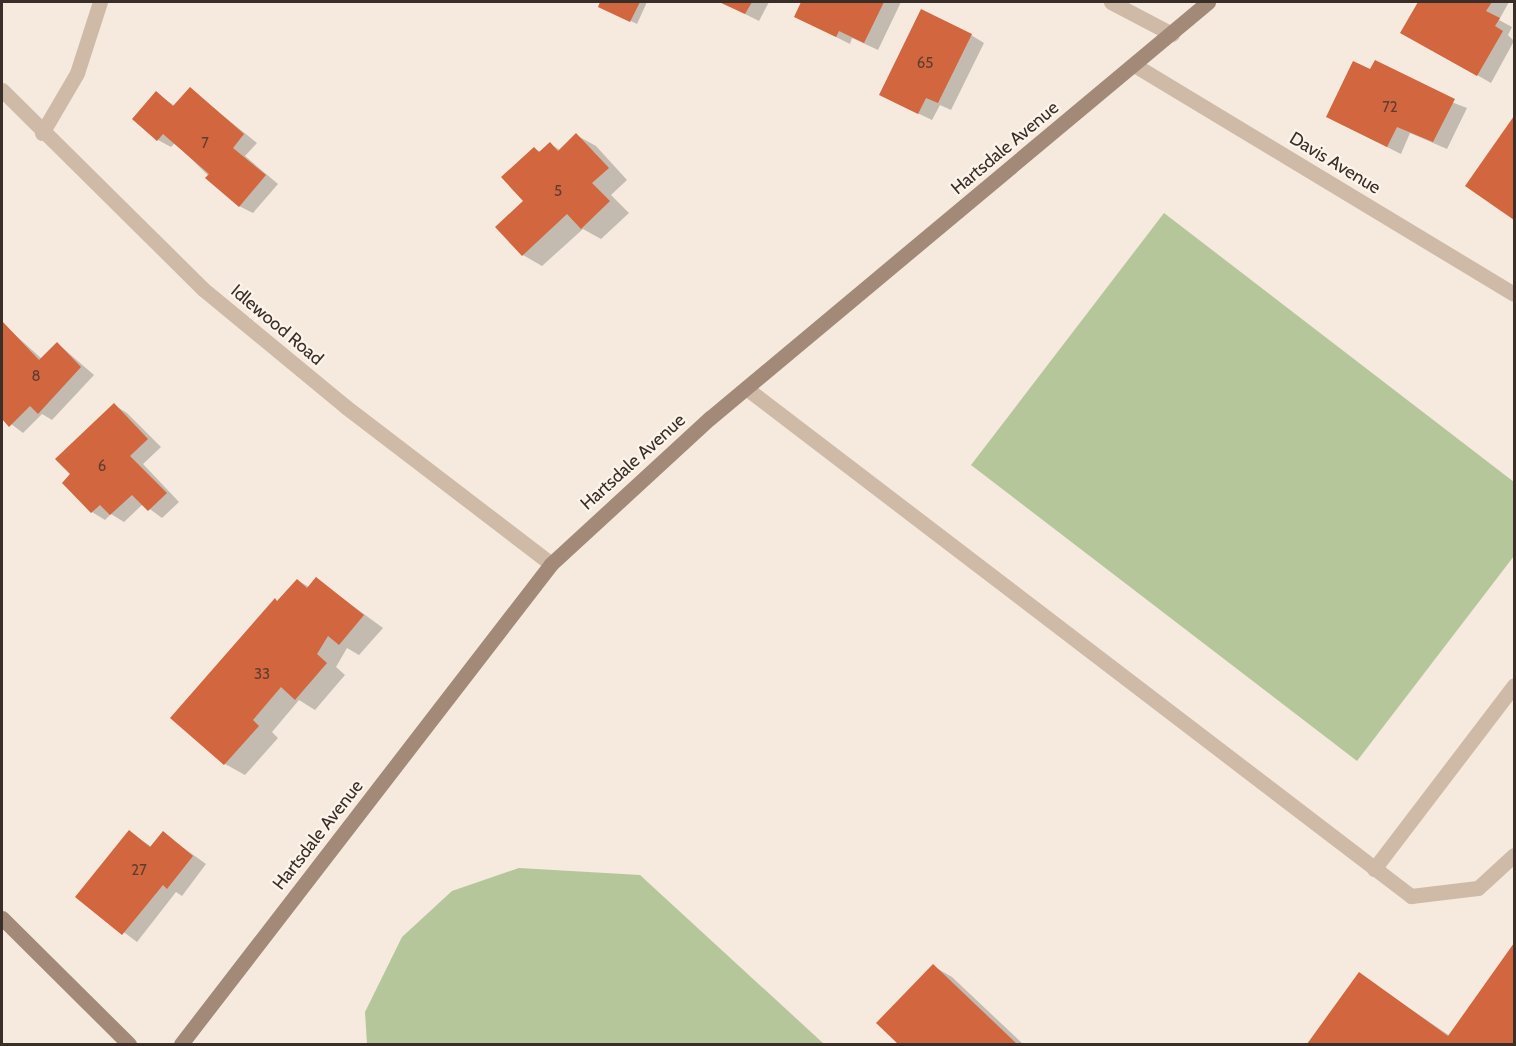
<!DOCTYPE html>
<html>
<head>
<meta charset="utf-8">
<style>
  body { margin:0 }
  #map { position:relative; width:1516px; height:1046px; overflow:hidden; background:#f5eadd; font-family:Cabin,sans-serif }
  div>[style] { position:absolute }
  .green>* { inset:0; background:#b6c69b }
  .shadow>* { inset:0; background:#0003 }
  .building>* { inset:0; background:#d1663f }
  .lane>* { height:15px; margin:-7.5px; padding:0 7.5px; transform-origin:7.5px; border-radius:7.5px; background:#cebaa7 }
  .street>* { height:15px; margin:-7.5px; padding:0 7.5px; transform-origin:7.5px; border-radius:7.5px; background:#cebaa7 }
  .secondary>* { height:15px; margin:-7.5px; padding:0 7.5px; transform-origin:7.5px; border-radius:7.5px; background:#a28978 }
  span { translate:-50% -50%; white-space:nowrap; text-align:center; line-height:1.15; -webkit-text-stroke:4.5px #fcf4ea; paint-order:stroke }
  .number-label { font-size:15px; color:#603d2e }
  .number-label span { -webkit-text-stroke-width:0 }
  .street-label { font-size:18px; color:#3a2f28 }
  .frame { position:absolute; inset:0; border:3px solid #3a2f28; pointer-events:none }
</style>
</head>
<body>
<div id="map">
  <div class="green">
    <div style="clip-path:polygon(1164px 213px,1514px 482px,1514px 556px,1357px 761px,971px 465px)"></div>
    <div style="clip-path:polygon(519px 868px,640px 875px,824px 1044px,367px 1044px,365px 1012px,402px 937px,452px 891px)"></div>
  </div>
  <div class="shadow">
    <div style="clip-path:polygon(602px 2px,647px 2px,637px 24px,600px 6px)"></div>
    <div style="clip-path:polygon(721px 2px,769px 2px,759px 21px)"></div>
    <div style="clip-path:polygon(803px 2px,901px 2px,878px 50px,852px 38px,850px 44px,796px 17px)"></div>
    <div style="clip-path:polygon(1419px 2px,1509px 2px,1499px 20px,1512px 27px,1508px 35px,1514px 41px,1491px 83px,1402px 32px)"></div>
    <div style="clip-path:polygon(971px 35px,984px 43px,951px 110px,940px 105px,932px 120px,894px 102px)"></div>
    <div style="clip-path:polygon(1371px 71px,1467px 108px,1447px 149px,1410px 133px,1401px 154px,1341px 124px)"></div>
    <div style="clip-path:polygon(190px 89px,257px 143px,245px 156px,278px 184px,253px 213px,239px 206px,175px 143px,171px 147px,158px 140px,156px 93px,175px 106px)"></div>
    <div style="clip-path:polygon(1514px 118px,1514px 218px,1468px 185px)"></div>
    <div style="clip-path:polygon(576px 135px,596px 146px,627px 180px,611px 195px,629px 213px,601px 239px,583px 229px,542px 266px,523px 255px,525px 201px,534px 149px,541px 152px,550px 144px,560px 150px)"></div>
    <div style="clip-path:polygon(2px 323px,42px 359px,57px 343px,94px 375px,52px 420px,42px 414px,23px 433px,2px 417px)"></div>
    <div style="clip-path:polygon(114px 405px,127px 413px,161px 447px,143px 464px,179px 502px,162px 518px,143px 504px,124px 522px,111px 514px,105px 520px,92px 512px,64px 483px)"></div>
    <div style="clip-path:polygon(316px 579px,383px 628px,359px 655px,347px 648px,336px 667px,345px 675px,315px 710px,299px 700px,272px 732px,278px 738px,245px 775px,225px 764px,172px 718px,297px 580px,309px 587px)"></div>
    <div style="clip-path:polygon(129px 832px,152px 847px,163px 833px,206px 864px,182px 896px,176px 892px,137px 942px,77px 897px)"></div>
    <div style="clip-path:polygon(1514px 945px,1514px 1044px,1309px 1044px,1359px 974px,1450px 1036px)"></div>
    <div style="clip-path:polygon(933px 966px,952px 977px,1023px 1044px,900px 1044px,878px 1023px)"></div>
  </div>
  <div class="building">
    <div style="clip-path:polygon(600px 2px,640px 2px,630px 22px,598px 7px)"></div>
    <div style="clip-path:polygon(719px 2px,752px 2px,745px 14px)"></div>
    <div style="clip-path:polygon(801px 2px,884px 2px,864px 43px,839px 31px,836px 37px,794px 17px)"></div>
    <div style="clip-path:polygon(1418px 2px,1492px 2px,1486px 11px,1500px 18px,1495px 26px,1503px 31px,1477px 76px,1400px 33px)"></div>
    <div style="clip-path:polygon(921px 9px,972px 34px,938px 103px,926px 98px,918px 114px,879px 95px)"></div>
    <div style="clip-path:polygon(1375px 60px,1455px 99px,1433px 142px,1397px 127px,1387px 147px,1326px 117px,1353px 61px,1370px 69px)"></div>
    <div style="clip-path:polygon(190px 87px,244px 134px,233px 148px,266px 175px,239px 207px,205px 178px,209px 174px,163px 134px,157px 141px,132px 119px,156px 91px,173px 106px)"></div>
    <div style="clip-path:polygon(1514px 116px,1514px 220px,1465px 186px)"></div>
    <div style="clip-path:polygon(576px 133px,609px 168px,592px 183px,610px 201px,581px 229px,567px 214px,522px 256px,495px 227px,523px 201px,501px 177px,534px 147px,539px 152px,550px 142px,558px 151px)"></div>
    <div style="clip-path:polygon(2px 321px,39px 360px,57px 342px,81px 367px,38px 414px,30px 406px,9px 427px,2px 419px)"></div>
    <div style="clip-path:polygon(114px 403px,148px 439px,130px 456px,167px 493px,148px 511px,132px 495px,110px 515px,100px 505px,91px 513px,62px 483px,70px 474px,55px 459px)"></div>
    <div style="clip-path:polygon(316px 577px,364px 615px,339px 645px,328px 636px,317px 654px,327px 663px,295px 700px,281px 687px,253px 720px,259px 726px,224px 765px,170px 718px,275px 598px,277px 601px,297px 579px,307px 588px)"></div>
    <div style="clip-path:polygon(129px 830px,150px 847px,163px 831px,193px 856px,167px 889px,163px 885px,122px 935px,75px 897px)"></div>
    <div style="clip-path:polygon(1514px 943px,1514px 1044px,1307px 1044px,1359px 972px,1448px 1036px)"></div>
    <div style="clip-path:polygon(933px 964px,1017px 1044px,898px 1044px,876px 1023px)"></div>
  </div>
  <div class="lane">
    <div style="left:746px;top:388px;width:837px;rotate:37.38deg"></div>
    <div style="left:1411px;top:896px;width:67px;rotate:-6.8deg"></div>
    <div style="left:1478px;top:888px;width:49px;rotate:-42.5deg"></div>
    <div style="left:1374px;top:869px;width:231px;rotate:-52.7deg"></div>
  </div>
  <div class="street">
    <div style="left:1111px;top:2px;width:69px;rotate:27.7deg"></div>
    <div style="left:1136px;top:66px;width:441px;rotate:31.1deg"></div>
    <div style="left:2px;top:90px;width:283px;rotate:44.7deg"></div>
    <div style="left:203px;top:289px;width:185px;rotate:39.5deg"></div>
    <div style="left:346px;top:407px;width:258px;rotate:37.4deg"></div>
    <div style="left:42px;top:133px;width:69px;rotate:-59.7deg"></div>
    <div style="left:77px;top:73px;width:75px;rotate:-72.1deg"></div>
  </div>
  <div class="secondary">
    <div style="left:2px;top:918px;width:179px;rotate:44.8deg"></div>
    <div style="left:181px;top:1044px;width:606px;rotate:-52.37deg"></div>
    <div style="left:551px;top:564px;width:216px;rotate:-42.6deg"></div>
    <div style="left:710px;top:418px;width:649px;rotate:-39.87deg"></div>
  </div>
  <div class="number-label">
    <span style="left:925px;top:64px">65</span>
    <span style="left:1390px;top:108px">72</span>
    <span style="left:205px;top:144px">7</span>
    <span style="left:558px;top:192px">5</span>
    <span style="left:36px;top:377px">8</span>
    <span style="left:102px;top:467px">6</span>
    <span style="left:262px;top:675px">33</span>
    <span style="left:139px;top:871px">27</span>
  </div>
  <div class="street-label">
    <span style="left:1005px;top:148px;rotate:-40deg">Hartsdale Avenue</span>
    <span style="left:1335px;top:163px;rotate:31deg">Davis Avenue</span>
    <span style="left:277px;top:325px;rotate:40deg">Idlewood Road</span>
    <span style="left:633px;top:462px;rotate:-42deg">Hartsdale Avenue</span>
    <span style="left:318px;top:835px;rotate:-52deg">Hartsdale Avenue</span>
  </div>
  <div class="frame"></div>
</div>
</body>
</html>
